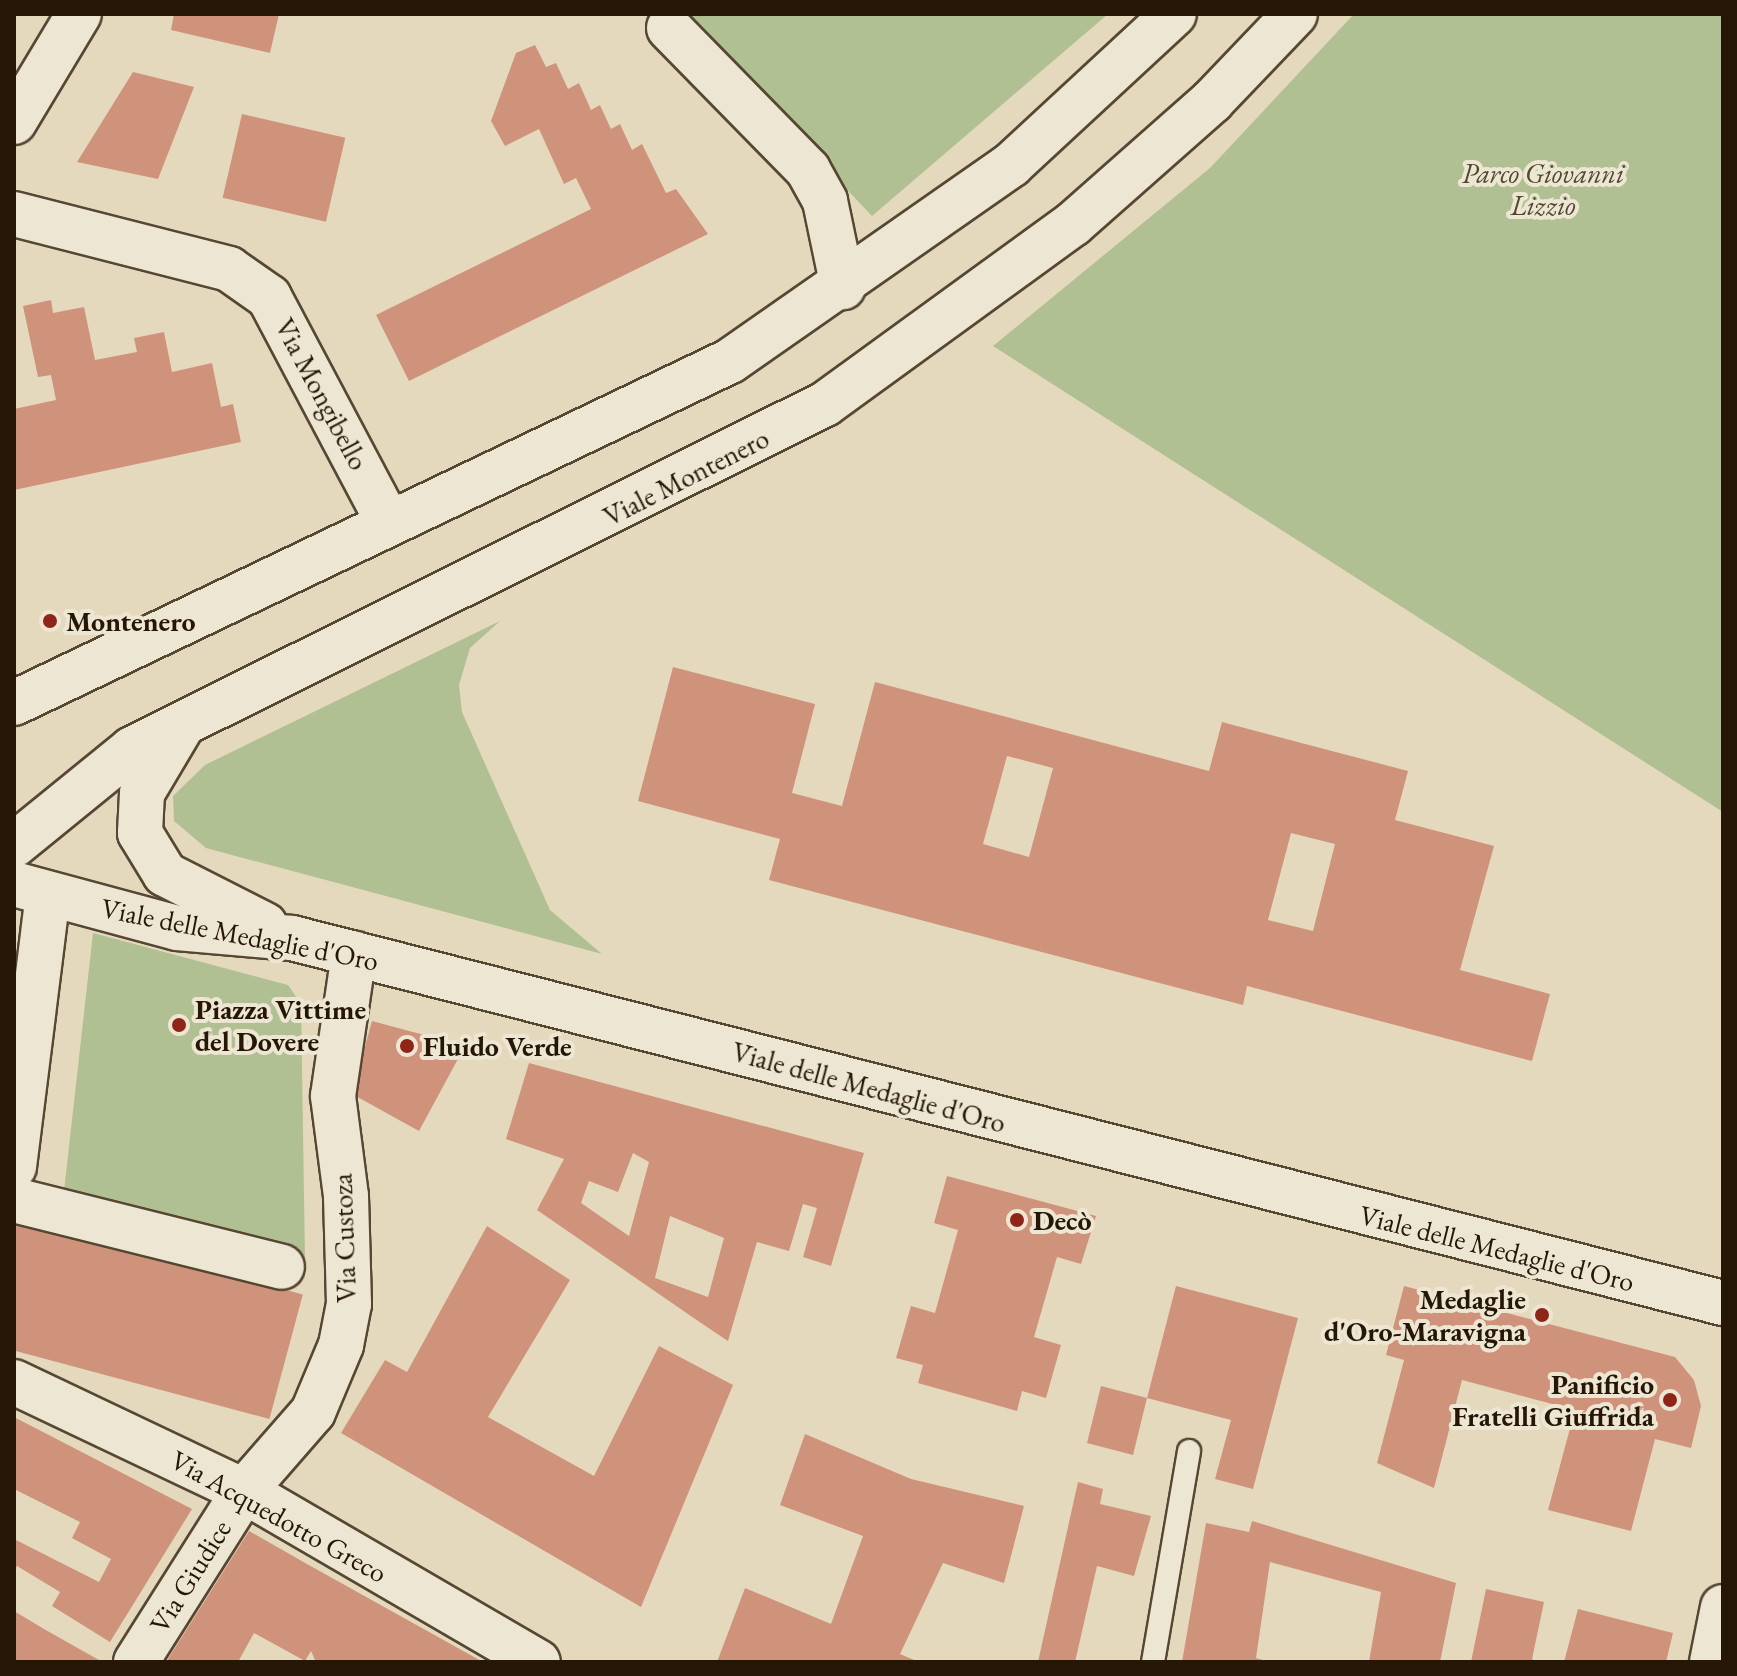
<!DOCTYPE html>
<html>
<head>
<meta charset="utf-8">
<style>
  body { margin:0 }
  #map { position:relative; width:1737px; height:1676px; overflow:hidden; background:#e4d9bc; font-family:"EB Garamond",serif }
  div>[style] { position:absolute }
  .green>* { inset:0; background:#b1c093 }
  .building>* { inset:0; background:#cf937c; transform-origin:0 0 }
  .roads { filter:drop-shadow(2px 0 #564733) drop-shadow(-2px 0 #564733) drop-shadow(0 2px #564733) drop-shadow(0 -2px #564733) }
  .lane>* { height:22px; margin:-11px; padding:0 11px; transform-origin:11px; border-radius:11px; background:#ede6d3 }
  .street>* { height:44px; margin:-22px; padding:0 22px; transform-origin:22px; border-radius:22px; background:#ede6d3 }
  .secondary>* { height:44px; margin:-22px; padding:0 22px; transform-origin:22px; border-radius:22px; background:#ede6d3 }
  .dots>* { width:22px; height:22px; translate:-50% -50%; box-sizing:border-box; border:4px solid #ede6d3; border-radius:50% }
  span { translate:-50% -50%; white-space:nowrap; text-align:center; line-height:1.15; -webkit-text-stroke:8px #ede6d3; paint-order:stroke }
  .park-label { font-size:28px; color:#504930; font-style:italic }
  .street-label { font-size:28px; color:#261605 }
  .poi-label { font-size:28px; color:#261605; font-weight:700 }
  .left { translate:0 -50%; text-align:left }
  .right { translate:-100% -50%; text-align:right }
  .frame { position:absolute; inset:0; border:16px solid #261605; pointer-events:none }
</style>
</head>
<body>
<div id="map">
  <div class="green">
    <div style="clip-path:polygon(679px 14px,1108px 14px,872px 216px)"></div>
    <div style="clip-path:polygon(1354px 14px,1723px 14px,1723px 812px,993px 346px,1210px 168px)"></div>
    <div style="clip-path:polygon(500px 621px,470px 648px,459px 685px,462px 712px,550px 910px,602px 954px,206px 848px,174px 821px,173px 796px,205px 765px)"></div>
    <div style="clip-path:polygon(93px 933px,288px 985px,301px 1004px,305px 1260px,63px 1200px)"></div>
  </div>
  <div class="building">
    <div style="clip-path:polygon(174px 14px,279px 14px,270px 53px,171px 30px)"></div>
    <div style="clip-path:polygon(535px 45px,546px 67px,556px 63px,568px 89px,579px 83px,591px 110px,600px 105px,611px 129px,620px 124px,632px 150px,642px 144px,666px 193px,676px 189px,708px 234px,409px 381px,376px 315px,591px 209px,576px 178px,564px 184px,539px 129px,505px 146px,491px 121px,516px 53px)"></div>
    <div style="clip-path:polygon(133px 72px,194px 87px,158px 179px,77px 162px)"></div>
    <div style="left:242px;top:114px;width:106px;height:86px;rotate:13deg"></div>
    <div style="clip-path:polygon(51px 300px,53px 313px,84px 307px,95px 360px,137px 352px,134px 338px,164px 332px,172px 372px,212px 363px,221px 407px,233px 404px,241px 442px,14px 490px,14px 409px,56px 400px,51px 375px,38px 377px,23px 306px)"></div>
    <div style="clip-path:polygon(evenodd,673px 667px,815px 704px,792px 793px,842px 806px,875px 682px,1209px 771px,1222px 722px,1408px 771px,1395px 820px,1494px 846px,1460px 970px,1550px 994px,1532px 1061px,1247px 986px,1243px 1005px,769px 880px,780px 839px,638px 801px,673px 667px,1007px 756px,1053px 768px,1029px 857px,983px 844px,1007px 756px,673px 667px,1291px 833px,1335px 844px,1313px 931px,1268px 920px,1291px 833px)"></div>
    <div style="clip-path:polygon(372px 1021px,465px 1046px,419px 1131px,352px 1094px)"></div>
    <div style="clip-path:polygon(evenodd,529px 1063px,864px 1153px,831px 1266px,803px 1257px,817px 1208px,803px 1204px,789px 1251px,757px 1242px,728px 1341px,701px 1323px,537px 1210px,564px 1159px,506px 1139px,529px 1063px,633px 1153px,649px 1162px,629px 1236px,581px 1203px,589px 1181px,618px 1192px,633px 1153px,529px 1063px,670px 1216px,724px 1238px,708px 1297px,655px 1278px,670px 1216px)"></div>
    <div style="clip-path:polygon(947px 1176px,1096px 1216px,1081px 1264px,1057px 1257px,1034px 1337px,1061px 1345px,1046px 1398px,1022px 1391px,1017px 1411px,918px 1383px,923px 1365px,896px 1358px,911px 1306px,935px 1313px,958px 1230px,934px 1223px)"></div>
    <div style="left:14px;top:1217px;width:299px;height:129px;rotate:15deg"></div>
    <div style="clip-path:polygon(487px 1226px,570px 1280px,488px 1417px,594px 1476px,659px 1346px,733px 1385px,641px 1607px,341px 1433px,385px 1360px,407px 1372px)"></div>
    <div style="clip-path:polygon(1176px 1286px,1298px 1318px,1253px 1489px,1215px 1479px,1231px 1420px,1147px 1398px,1133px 1455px,1087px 1443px,1101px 1386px,1147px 1398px)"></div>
    <div style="clip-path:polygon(1404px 1286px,1675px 1357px,1694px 1380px,1701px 1406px,1691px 1448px,1655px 1439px,1631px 1531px,1548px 1510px,1575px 1410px,1462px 1380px,1434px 1488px,1377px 1463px,1404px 1360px,1386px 1355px)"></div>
    <div style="clip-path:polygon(14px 1417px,192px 1509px,110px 1642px,52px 1606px,60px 1592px,17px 1566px,14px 1571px,14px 1539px,99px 1582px,111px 1559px,72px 1538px,80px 1522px,14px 1489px)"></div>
    <div style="clip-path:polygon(805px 1434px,911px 1479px,1024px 1506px,1004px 1583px,943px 1563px,900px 1654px,919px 1662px,717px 1662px,745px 1588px,831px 1624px,863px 1536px,780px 1505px)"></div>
    <div style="clip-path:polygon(1078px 1482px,1103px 1489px,1100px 1504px,1151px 1516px,1134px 1576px,1097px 1566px,1075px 1662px,1038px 1662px)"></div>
    <div style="clip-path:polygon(1252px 1521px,1456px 1583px,1440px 1662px,1369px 1662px,1381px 1592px,1270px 1562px,1256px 1658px,1270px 1662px,1182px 1662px,1206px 1523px,1249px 1532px)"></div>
    <div style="clip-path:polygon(249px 1531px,307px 1564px,483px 1662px,316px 1662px,311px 1651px,305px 1661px,254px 1633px,238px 1662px,166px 1662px)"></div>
    <div style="clip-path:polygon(1486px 1589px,1544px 1602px,1532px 1659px,1537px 1662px,1471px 1662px)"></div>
    <div style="clip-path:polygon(1578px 1609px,1673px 1633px,1666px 1662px,1564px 1662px)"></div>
    <div style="clip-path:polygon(14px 1611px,44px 1629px,99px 1660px,14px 1662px)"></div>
  </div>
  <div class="roads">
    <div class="lane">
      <div style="left:1153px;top:1662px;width:214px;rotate:-80.3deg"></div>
    </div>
    <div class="street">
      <div style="left:669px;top:28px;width:199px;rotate:45.6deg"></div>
      <div style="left:808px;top:170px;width:35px;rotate:61deg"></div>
      <div style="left:825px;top:201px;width:88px;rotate:78.2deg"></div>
      <div style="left:14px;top:122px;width:126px;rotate:-59deg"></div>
      <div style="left:14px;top:214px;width:222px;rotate:14.3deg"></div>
      <div style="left:229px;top:269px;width:49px;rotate:35deg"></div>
      <div style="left:269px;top:297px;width:252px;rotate:62.1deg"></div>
      <div style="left:183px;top:724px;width:80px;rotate:120.7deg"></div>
      <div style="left:142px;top:793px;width:40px;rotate:92.9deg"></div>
      <div style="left:140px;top:833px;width:48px;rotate:58.6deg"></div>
      <div style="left:165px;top:874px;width:112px;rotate:27deg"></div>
      <div style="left:14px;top:884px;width:169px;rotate:15.1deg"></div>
      <div style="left:177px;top:928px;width:115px;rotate:5deg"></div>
      <div style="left:292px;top:938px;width:1477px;rotate:14.31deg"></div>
      <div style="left:14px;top:1167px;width:275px;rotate:-82.9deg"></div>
      <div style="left:14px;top:1200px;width:276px;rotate:14deg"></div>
      <div style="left:14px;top:1382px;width:255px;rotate:25.4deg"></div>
      <div style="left:244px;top:1491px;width:340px;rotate:30.2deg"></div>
      <div style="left:136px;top:1662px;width:202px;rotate:-57.7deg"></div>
      <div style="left:244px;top:1491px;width:105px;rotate:-48.9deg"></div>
      <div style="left:313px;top:1412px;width:73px;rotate:-67.3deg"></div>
      <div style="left:341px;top:1345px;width:42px;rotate:-79deg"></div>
      <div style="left:349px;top:1304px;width:108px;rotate:-91.6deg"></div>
      <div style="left:346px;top:1196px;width:101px;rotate:-97.4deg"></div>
      <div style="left:333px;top:1096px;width:144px;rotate:-81.6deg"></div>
      <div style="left:1712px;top:1662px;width:56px;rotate:-78.7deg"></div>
    </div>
    <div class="secondary">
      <div style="left:14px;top:703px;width:793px;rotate:-25.53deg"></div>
      <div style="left:730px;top:361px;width:343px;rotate:-34.9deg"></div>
      <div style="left:1011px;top:165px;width:222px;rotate:-42.8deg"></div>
      <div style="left:14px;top:845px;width:152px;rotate:-39.1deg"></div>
      <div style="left:132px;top:749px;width:774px;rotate:-26.47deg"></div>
      <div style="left:825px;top:404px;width:306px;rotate:-36deg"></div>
      <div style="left:1073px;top:224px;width:186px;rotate:-41.5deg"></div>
      <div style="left:1212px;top:101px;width:120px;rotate:-46.3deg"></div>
    </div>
  </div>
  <div class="dots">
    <div style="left:50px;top:621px;background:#8f2418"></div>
    <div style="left:179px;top:1025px;background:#8f2418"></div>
    <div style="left:407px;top:1046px;background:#8f2418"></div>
    <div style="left:1017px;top:1220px;background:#8f2418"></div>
    <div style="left:1542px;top:1315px;background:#8f2418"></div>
    <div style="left:1670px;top:1400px;background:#8f2418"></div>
  </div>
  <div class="park-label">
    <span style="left:1543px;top:189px">Parco Giovanni<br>Lizzio</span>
  </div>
  <div class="street-label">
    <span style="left:322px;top:394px;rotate:62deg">Via Mongibello</span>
    <span style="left:686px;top:477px;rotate:-27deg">Viale Montenero</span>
    <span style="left:240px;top:934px;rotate:11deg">Viale delle Medaglie d'Oro</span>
    <span style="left:869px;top:1087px;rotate:15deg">Viale delle Medaglie d'Oro</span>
    <span style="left:344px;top:1238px;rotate:-92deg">Via Custoza</span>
    <span style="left:1497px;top:1248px;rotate:14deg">Viale delle Medaglie d'Oro</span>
    <span style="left:279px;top:1516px;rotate:29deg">Via Acquedotto Greco</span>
    <span style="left:190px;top:1576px;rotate:-58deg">Via Giudice</span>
  </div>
  <div class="poi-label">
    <span class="left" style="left:66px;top:621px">Montenero</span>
    <span class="left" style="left:195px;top:1025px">Piazza Vittime<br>del Dovere</span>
    <span class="left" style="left:423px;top:1046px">Fluido Verde</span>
    <span class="left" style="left:1033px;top:1220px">Decò</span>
    <span class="right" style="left:1526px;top:1315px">Medaglie<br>d'Oro-Maravigna</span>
    <span class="right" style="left:1654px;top:1400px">Panificio<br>Fratelli Giuffrida</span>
  </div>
  <div class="frame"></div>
</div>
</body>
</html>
